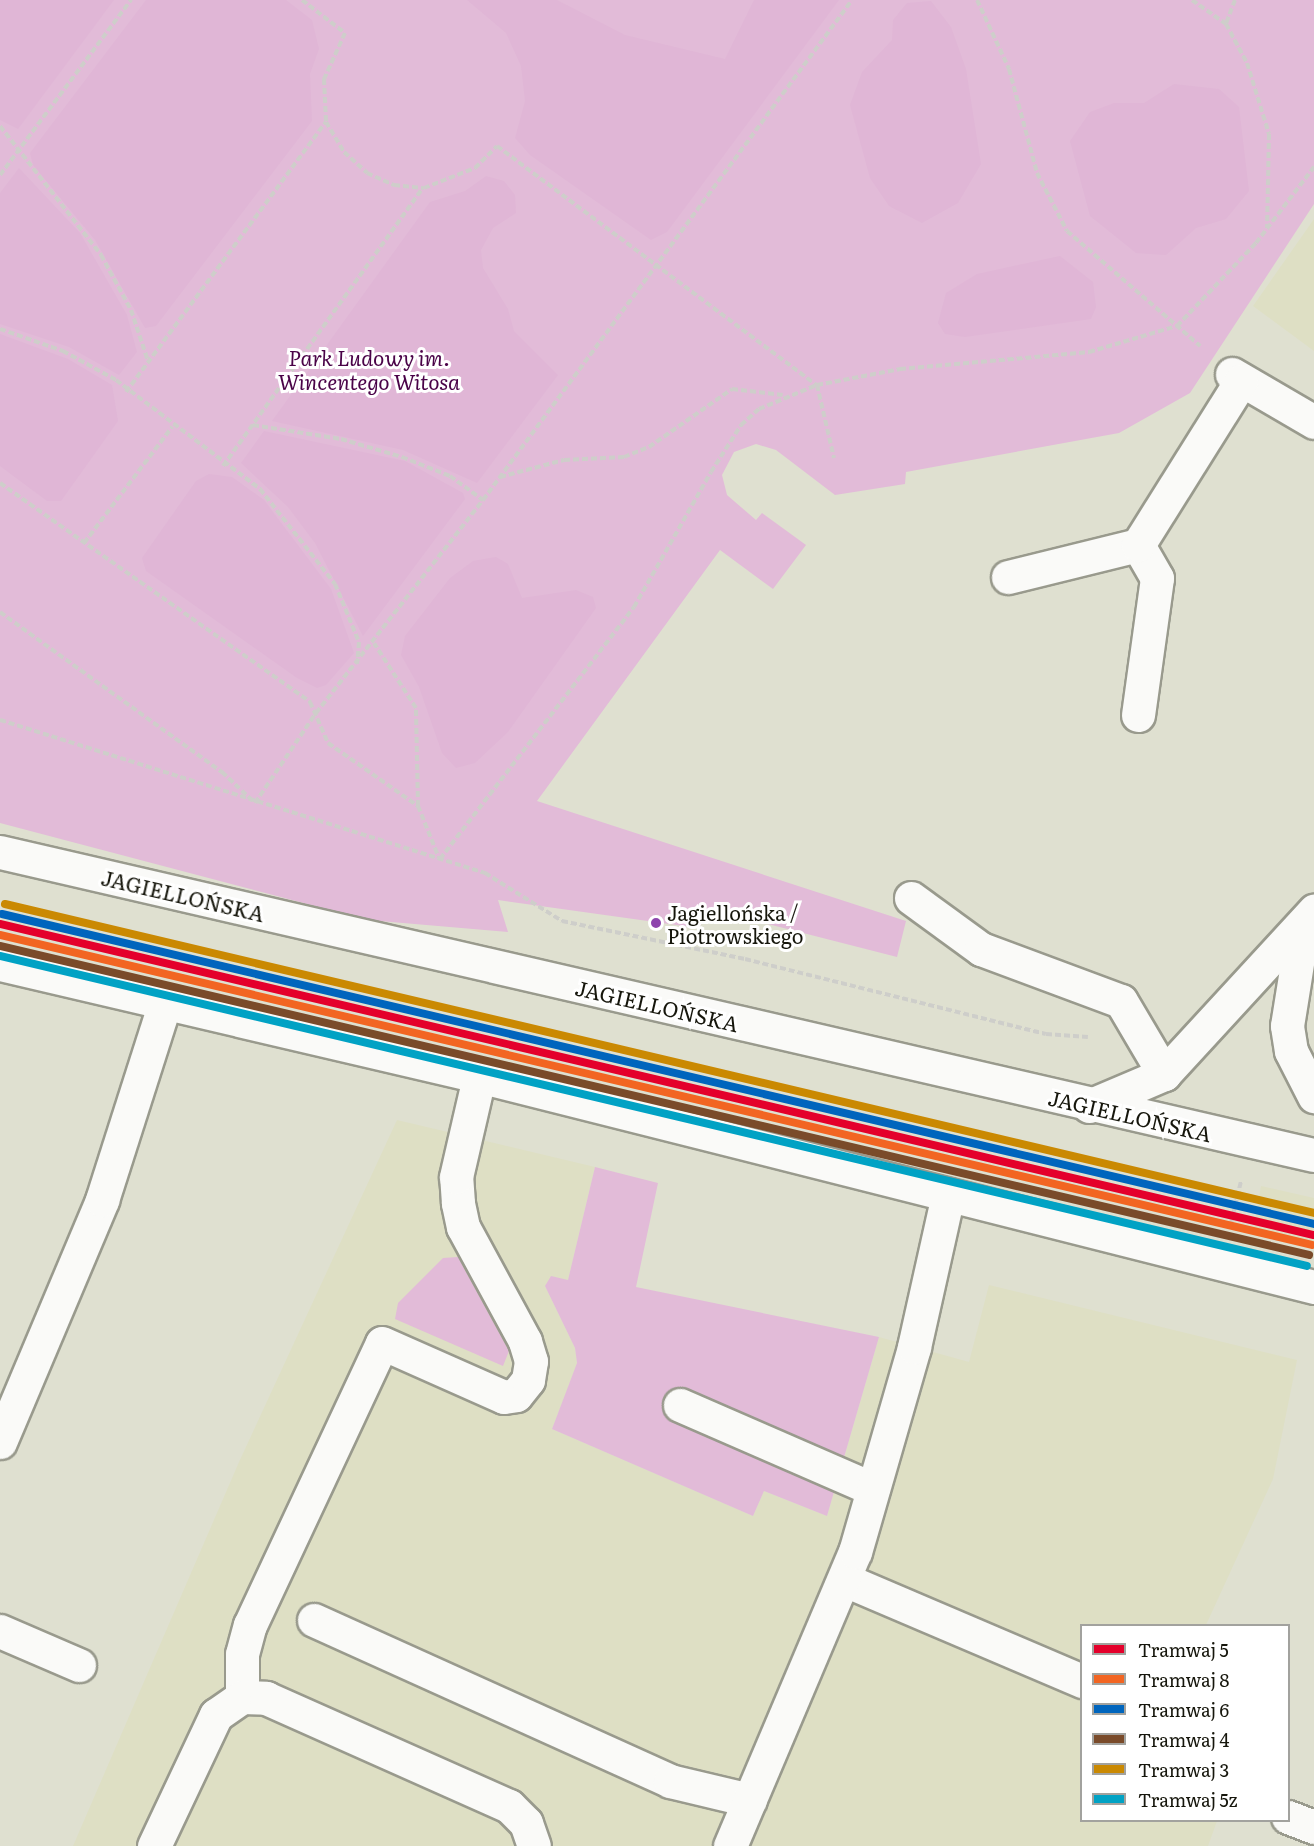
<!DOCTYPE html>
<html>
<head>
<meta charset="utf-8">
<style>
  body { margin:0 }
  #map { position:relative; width:1314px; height:1846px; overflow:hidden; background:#dfe0d0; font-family:Literata,serif }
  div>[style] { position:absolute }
  .built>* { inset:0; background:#dedfc4 }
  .green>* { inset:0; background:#e2bbd8 }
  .forest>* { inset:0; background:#e0b6d6 }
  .path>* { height:4px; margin-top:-2px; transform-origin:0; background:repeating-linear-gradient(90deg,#cececa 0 6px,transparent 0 9px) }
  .roads { filter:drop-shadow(2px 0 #999a8d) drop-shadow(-2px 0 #999a8d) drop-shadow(0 2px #999a8d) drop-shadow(0 -2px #999a8d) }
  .minor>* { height:33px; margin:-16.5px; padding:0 16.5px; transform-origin:16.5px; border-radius:16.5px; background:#fafaf8 }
  .major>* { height:33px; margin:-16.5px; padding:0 16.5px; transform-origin:16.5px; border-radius:16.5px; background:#fafaf8 }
  .tram-1>* { height:8px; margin:-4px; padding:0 4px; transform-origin:4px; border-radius:4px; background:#e4002b }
  .tram-2>* { height:8px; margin:-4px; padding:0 4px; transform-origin:4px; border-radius:4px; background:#f26522 }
  .tram-3>* { height:8px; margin:-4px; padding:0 4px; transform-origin:4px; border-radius:4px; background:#0065bd }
  .tram-4>* { height:8px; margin:-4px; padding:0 4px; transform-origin:4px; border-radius:4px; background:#7a4b2a }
  .tram-5>* { height:8px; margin:-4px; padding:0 4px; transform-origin:4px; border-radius:4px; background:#ca8902 }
  .tram-6>* { height:8px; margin:-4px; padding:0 4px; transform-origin:4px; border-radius:4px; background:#01a2c4 }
  .dots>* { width:16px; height:16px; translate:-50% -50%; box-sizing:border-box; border:3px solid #fff; border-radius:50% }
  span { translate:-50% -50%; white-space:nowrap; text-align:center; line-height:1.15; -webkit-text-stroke:6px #fff; paint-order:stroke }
  .bus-label { font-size:20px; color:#16160c }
  .left { translate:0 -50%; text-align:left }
  .park-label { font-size:21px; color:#4a0348; font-style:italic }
  .street-label { font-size:21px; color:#16160c }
  .legend { position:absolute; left:1080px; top:1624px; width:210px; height:198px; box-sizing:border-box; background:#fff; border:2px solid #a2a29e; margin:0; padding:8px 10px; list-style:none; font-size:18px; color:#16160c }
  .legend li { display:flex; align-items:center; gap:12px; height:30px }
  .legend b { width:30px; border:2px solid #a2a29e }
</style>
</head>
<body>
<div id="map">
  <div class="built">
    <div style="clip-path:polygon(1314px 219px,1314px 351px,1253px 306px)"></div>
    <div style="clip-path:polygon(397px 1120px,595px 1167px,568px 1280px,545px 1286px,575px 1348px,577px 1364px,552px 1429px,753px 1516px,764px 1491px,827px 1516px,879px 1337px,969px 1362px,989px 1285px,1297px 1360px,1273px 1479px,1206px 1625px,1082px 1626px,1082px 1820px,1217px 1821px,1208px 1846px,73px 1846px,239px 1462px)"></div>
    <div style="clip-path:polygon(1261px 1186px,1314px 1198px,1314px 1244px,1253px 1229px)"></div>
  </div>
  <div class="green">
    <div style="clip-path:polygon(0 0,1314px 0,1314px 204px,1190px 393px,1119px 433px,906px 472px,905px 484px,835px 495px,776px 450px,756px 444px,734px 452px,722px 475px,727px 495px,756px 520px,762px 513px,806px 545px,773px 589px,720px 550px,537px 801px,906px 921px,897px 957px,713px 910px,698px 928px,498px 900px,508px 932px,368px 920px,0 823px)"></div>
    <div style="clip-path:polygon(595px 1167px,658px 1183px,636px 1287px,879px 1337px,827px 1516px,764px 1491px,753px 1516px,552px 1429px,577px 1363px,575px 1348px,545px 1286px,551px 1276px,568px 1280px)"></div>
    <div style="clip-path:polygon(458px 1257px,509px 1351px,503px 1366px,395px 1319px,398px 1303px,443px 1258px)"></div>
  </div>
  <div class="forest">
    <div style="clip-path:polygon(0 0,114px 0,18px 129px,0 120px)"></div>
    <div style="clip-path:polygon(146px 0,286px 0,312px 20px,319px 49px,310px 74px,312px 121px,156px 326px,145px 328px,95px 240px,33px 165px,30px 153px)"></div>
    <div style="clip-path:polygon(467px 0,557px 0,625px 35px,725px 59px,754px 0,839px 0,667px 232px,651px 240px,530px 155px,515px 138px,525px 101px,521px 66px,506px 33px)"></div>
    <div style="clip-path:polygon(931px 1px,951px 27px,966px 69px,981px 164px,958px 203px,922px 223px,889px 206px,870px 178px,850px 105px,862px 72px,892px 40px,893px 20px,907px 3px)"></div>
    <div style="clip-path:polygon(1174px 84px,1219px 89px,1239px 107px,1249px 191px,1226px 219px,1196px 228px,1166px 255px,1136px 253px,1090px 216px,1070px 141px,1090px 112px,1114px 103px,1144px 103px)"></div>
    <div style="clip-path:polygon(19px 168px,80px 233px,127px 315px,137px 352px,119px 375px,69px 347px,0 324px,0 193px)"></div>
    <div style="clip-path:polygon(486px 176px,504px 181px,515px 195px,516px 213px,493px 228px,481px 250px,483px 268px,508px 309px,514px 331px,558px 375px,477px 483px,403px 450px,272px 421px,430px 202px,465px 191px)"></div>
    <div style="clip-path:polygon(1060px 256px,1093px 282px,1096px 307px,1091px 319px,965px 337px,945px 334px,938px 323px,946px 293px,977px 274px)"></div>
    <div style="clip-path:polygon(0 334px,68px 359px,112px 385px,118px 421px,61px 501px,47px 501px,0 466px)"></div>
    <div style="clip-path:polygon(264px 431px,405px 461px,463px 493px,465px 499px,363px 636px,315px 543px,288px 507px,241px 463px)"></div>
    <div style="clip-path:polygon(209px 474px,232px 477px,264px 500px,331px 589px,354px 653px,326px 685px,317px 688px,297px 678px,146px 571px,142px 558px,196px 481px)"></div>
    <div style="clip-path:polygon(496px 557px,508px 564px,522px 598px,576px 590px,593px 597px,596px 608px,508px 732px,475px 763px,456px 768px,442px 753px,419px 687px,401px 655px,405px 636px,450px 578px,473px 561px)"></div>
  </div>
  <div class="path">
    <div style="left:302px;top:0;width:54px;rotate:37.5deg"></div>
    <div style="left:345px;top:33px;width:51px;rotate:114.5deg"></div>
    <div style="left:324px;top:79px;width:43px;rotate:87.3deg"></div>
    <div style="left:326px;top:122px;width:35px;rotate:59deg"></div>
    <div style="left:344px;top:152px;width:31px;rotate:42deg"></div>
    <div style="left:367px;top:173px;width:30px;rotate:24deg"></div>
    <div style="left:394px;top:185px;width:30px;rotate:6deg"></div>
    <div style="left:424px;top:188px;width:55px;rotate:-21.4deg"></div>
    <div style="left:475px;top:168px;width:31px;rotate:-45deg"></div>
    <div style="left:497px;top:146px;width:399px;rotate:36.8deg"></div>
    <div style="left:817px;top:385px;width:75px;rotate:76.9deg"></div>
    <div style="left:977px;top:0;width:76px;rotate:65.1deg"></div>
    <div style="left:1009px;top:69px;width:108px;rotate:74.9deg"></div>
    <div style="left:1037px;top:173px;width:65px;rotate:62.7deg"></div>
    <div style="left:1067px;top:231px;width:176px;rotate:40.8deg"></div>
    <div style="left:1192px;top:0;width:42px;rotate:35.2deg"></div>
    <div style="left:1235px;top:0;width:26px;rotate:111deg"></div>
    <div style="left:1226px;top:24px;width:44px;rotate:61.7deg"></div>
    <div style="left:1247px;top:63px;width:74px;rotate:72.8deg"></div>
    <div style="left:1269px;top:134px;width:94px;rotate:91.2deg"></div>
    <div style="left:0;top:126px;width:164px;rotate:51.9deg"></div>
    <div style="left:101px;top:255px;width:63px;rotate:61.4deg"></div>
    <div style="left:131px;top:310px;width:54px;rotate:71.6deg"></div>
    <div style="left:0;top:175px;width:219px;rotate:-53.2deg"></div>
    <div style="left:0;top:329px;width:67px;rotate:19.2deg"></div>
    <div style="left:63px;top:351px;width:60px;rotate:28.7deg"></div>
    <div style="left:116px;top:380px;width:181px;rotate:37.1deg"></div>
    <div style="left:260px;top:489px;width:121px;rotate:51.7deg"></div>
    <div style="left:335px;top:584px;width:63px;rotate:67.5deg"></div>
    <div style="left:359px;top:642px;width:22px;rotate:95deg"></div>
    <div style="left:126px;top:392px;width:336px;rotate:-53.5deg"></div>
    <div style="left:253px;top:425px;width:89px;rotate:9deg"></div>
    <div style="left:341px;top:439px;width:64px;rotate:16.4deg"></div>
    <div style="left:402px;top:457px;width:52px;rotate:21.6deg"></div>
    <div style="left:450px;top:476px;width:41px;rotate:36deg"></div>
    <div style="left:223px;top:466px;width:342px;rotate:-54.3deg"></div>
    <div style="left:500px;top:477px;width:66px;rotate:-14.9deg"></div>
    <div style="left:564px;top:460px;width:60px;rotate:-2.9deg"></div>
    <div style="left:624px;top:457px;width:27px;rotate:-22deg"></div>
    <div style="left:649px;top:447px;width:101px;rotate:-34.9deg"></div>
    <div style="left:732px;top:389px;width:51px;rotate:6.7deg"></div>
    <div style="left:0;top:483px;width:380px;rotate:35.2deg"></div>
    <div style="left:310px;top:702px;width:45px;rotate:66.3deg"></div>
    <div style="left:328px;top:743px;width:110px;rotate:35deg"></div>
    <div style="left:418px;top:806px;width:98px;rotate:-91.2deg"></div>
    <div style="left:416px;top:708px;width:77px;rotate:-122.9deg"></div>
    <div style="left:84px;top:543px;width:146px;rotate:-52.8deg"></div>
    <div style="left:0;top:612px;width:274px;rotate:35.8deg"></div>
    <div style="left:222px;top:772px;width:45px;rotate:43.2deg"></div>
    <div style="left:255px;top:803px;width:109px;rotate:-55.9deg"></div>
    <div style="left:316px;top:713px;width:271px;rotate:-51.9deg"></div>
    <div style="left:483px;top:500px;width:621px;rotate:-53.57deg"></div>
    <div style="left:0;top:720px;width:509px;rotate:17.51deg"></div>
    <div style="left:485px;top:873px;width:91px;rotate:31.9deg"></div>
    <div style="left:562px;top:921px;width:187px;rotate:11.7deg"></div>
    <div style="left:745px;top:959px;width:310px;rotate:14deg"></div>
    <div style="left:1046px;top:1034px;width:42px;rotate:4.1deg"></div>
    <div style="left:418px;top:806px;width:56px;rotate:68deg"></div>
    <div style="left:440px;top:859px;width:318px;rotate:-52.4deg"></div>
    <div style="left:634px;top:607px;width:155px;rotate:-60.3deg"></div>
    <div style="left:711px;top:472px;width:56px;rotate:-57.4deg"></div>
    <div style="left:741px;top:425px;width:24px;rotate:-42deg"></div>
    <div style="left:759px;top:409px;width:63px;rotate:-22.5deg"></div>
    <div style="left:817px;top:385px;width:85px;rotate:-10.9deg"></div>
    <div style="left:900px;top:369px;width:190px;rotate:-5.1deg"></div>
    <div style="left:1089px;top:352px;width:92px;rotate:-16.5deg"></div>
    <div style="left:1177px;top:326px;width:115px;rotate:-46.4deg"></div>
    <div style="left:1256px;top:243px;width:96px;rotate:-52.7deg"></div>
    <div style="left:1231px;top:1223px;width:43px;rotate:-76.6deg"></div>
  </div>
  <div class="roads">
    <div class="minor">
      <div style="left:1232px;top:374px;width:95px;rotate:30.3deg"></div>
      <div style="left:1008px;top:577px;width:134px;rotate:-13.8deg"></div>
      <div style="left:1138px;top:715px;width:138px;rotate:-82.1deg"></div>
      <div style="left:1157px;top:578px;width:38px;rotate:-120deg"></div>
      <div style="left:1138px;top:545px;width:194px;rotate:-57.9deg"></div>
      <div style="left:911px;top:898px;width:87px;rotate:36.1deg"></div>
      <div style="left:981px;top:949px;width:149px;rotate:20.4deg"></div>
      <div style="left:1121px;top:1001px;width:85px;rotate:59.5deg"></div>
      <div style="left:1303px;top:926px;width:101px;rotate:99.1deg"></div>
      <div style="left:1287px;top:1026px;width:25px;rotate:81deg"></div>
      <div style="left:1291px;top:1051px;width:51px;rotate:62.9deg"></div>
      <div style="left:1089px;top:1106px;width:82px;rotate:-23.1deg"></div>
      <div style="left:1164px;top:1074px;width:222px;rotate:-47.4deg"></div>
      <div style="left:680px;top:1405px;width:210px;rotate:23.5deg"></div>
      <div style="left:0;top:1442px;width:263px;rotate:-67.1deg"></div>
      <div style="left:102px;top:1200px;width:208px;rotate:-72.3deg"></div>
      <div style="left:845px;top:1580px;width:258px;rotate:23.1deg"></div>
      <div style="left:314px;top:1620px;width:391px;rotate:24.3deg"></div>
      <div style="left:670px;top:1781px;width:82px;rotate:13.4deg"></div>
      <div style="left:0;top:1631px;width:86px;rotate:23.3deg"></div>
      <div style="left:242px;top:1697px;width:43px;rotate:-90deg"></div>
      <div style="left:242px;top:1654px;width:30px;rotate:-75deg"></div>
      <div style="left:250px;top:1625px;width:311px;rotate:-64.9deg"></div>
      <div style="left:382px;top:1343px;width:133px;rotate:23.9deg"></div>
      <div style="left:504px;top:1397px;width:12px;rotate:-9deg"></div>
      <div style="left:516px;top:1395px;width:19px;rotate:-51deg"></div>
      <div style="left:528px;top:1380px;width:19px;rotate:-81deg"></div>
      <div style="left:531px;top:1361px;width:21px;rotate:-107deg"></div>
      <div style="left:525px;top:1341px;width:130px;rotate:-118.5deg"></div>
      <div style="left:463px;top:1227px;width:25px;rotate:-102deg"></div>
      <div style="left:458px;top:1203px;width:26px;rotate:-94deg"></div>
      <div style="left:456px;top:1177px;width:103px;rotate:-77deg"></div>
      <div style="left:1288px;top:1817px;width:28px;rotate:21deg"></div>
      <div style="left:154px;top:1846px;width:145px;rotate:-64.7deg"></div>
      <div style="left:216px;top:1715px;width:32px;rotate:-35deg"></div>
      <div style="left:242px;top:1697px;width:24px;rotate:2deg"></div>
      <div style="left:266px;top:1698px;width:266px;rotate:24deg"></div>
      <div style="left:509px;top:1806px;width:24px;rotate:45deg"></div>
      <div style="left:526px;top:1823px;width:24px;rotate:71deg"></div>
      <div style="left:730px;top:1846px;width:319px;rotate:-67deg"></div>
      <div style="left:855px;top:1552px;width:213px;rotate:-73.9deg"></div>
      <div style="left:914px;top:1347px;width:156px;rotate:-77.4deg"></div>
    </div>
    <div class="major">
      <div style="left:0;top:852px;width:1348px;rotate:12.99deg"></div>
      <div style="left:0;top:964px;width:504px;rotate:13.18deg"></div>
      <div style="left:491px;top:1079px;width:849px;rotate:14.18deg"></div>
    </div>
  </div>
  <div class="tram-1">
    <div style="left:0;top:924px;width:1350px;rotate:13.32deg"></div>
  </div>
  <div class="tram-2">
    <div style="left:0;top:935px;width:1348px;rotate:13.29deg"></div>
  </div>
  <div class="tram-3">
    <div style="left:2px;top:914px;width:1348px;rotate:13.29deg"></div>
  </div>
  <div class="tram-4">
    <div style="left:0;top:946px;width:1345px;rotate:13.28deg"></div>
  </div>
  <div class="tram-5">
    <div style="left:5px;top:904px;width:1345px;rotate:13.28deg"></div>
  </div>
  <div class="tram-6">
    <div style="left:0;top:956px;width:1343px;rotate:13.34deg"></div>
  </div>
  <div class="dots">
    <div style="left:656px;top:923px;background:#8e44ad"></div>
  </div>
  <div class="bus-label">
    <span class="left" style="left:667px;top:924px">Jagiellońska /<br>Piotrowskiego</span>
  </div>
  <div class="park-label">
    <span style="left:369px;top:369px">Park Ludowy im.<br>Wincentego Witosa</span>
  </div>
  <div class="street-label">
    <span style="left:183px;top:895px;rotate:13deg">JAGIELLOŃSKA</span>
    <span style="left:657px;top:1005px;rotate:13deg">JAGIELLOŃSKA</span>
    <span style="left:1130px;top:1115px;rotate:13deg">JAGIELLOŃSKA</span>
  </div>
  <ul class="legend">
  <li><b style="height:8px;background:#e4002b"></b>Tramwaj 5</li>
  <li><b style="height:8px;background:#f26522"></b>Tramwaj 8</li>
  <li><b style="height:8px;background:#0065bd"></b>Tramwaj 6</li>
  <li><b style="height:8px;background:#7a4b2a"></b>Tramwaj 4</li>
  <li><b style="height:8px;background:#ca8902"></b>Tramwaj 3</li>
  <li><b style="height:8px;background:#01a2c4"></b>Tramwaj 5z</li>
  </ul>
</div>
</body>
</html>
